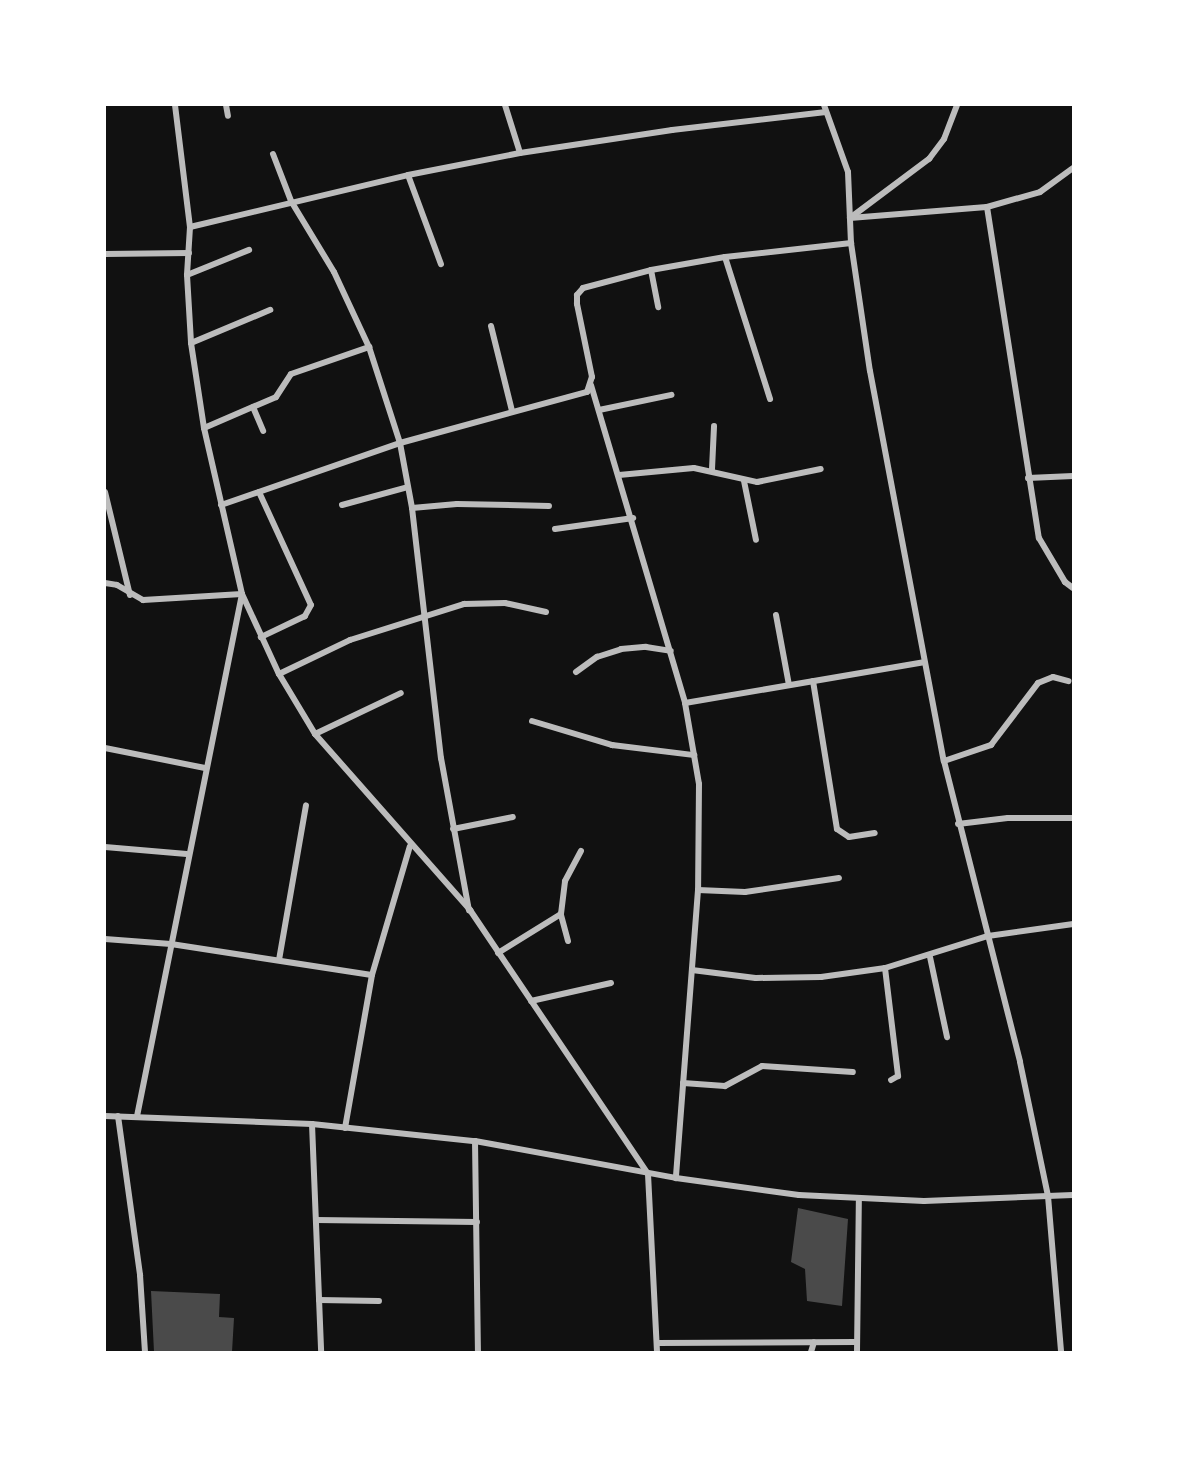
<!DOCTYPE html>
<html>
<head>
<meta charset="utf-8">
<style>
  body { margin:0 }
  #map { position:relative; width:1178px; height:1457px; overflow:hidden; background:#111; font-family:"Public Sans",sans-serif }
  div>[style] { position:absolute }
  .building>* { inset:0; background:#4a4a4a }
  .minor>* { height:6px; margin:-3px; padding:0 3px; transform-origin:3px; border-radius:3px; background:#bcbcbc }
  span { translate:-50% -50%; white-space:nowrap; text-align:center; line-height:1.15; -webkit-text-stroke:6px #fff; paint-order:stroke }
  .frame { position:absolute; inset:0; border:106px solid #fff; pointer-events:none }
</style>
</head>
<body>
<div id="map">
  <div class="building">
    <div style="clip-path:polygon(798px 1208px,848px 1219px,842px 1306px,807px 1301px,805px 1269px,791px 1262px)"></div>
    <div style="clip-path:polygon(151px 1291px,220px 1294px,219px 1317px,234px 1318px,232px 1352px,154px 1352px)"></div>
  </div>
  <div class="minor">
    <div style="left:175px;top:105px;width:123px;rotate:83deg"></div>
    <div style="left:190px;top:227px;width:48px;rotate:93.6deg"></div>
    <div style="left:187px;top:275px;width:68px;rotate:86.6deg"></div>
    <div style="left:191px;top:343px;width:86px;rotate:81.3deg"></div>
    <div style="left:204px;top:428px;width:170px;rotate:77.1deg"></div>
    <div style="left:242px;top:594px;width:88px;rotate:65.2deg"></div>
    <div style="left:279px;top:674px;width:70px;rotate:59deg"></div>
    <div style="left:315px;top:734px;width:235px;rotate:48.6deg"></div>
    <div style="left:470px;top:910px;width:318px;rotate:56deg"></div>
    <div style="left:648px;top:1174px;width:178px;rotate:87.1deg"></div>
    <div style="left:226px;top:105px;width:11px;rotate:80deg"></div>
    <div style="left:505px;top:105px;width:50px;rotate:72.6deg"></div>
    <div style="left:824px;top:105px;width:71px;rotate:70.3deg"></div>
    <div style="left:848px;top:172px;width:71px;rotate:87.6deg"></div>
    <div style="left:851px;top:243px;width:129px;rotate:81.6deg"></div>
    <div style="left:870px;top:371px;width:397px;rotate:79.3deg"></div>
    <div style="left:944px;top:761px;width:310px;rotate:75.8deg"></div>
    <div style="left:1020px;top:1062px;width:137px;rotate:78.2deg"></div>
    <div style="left:1048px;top:1196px;width:157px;rotate:85.2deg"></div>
    <div style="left:273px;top:154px;width:50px;rotate:69deg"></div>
    <div style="left:291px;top:201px;width:83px;rotate:58.8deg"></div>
    <div style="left:334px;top:272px;width:83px;rotate:65deg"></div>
    <div style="left:369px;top:347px;width:101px;rotate:72.1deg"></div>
    <div style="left:400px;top:443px;width:66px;rotate:79.5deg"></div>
    <div style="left:412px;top:508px;width:252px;rotate:83.4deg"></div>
    <div style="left:441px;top:758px;width:155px;rotate:79.6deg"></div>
    <div style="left:408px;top:175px;width:95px;rotate:69.7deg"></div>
    <div style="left:987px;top:207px;width:335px;rotate:81.1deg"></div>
    <div style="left:1039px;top:538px;width:51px;rotate:59.4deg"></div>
    <div style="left:1065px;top:582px;width:10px;rotate:37deg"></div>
    <div style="left:850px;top:218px;width:137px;rotate:-4.6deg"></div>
    <div style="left:987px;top:207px;width:55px;rotate:-15.8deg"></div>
    <div style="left:1040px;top:192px;width:41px;rotate:-36deg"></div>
    <div style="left:850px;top:218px;width:99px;rotate:-36.8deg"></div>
    <div style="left:929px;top:159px;width:25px;rotate:-53deg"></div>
    <div style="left:944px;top:139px;width:36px;rotate:-69deg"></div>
    <div style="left:190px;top:227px;width:224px;rotate:-13.4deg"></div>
    <div style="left:408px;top:175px;width:114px;rotate:-11.1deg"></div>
    <div style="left:520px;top:153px;width:154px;rotate:-8.6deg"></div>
    <div style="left:672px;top:130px;width:155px;rotate:-6.7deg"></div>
    <div style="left:105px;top:254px;width:84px;rotate:-0.7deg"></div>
    <div style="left:725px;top:257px;width:149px;rotate:72.4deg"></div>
    <div style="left:651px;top:270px;width:38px;rotate:79deg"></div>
    <div style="left:187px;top:275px;width:67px;rotate:-22deg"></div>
    <div style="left:491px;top:326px;width:88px;rotate:76.1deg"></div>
    <div style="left:191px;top:343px;width:86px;rotate:-22.7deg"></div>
    <div style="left:591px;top:385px;width:332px;rotate:73.5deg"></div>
    <div style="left:685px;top:703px;width:82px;rotate:80.2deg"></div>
    <div style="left:699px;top:784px;width:106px;rotate:90.5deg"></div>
    <div style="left:698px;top:890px;width:289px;rotate:94.4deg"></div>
    <div style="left:253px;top:407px;width:26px;rotate:67deg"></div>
    <div style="left:599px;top:410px;width:74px;rotate:-11.8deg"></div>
    <div style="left:204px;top:428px;width:78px;rotate:-23.3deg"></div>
    <div style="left:276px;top:397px;width:27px;rotate:-57deg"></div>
    <div style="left:291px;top:374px;width:83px;rotate:-19.1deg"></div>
    <div style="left:712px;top:469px;width:43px;rotate:-87.3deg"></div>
    <div style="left:619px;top:475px;width:75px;rotate:-5.3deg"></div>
    <div style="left:694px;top:468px;width:65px;rotate:12.5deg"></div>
    <div style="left:757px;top:482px;width:65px;rotate:-11.5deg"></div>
    <div style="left:1028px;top:478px;width:45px;rotate:-2.5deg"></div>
    <div style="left:744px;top:481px;width:60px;rotate:78.5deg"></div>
    <div style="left:105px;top:492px;width:106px;rotate:76.4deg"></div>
    <div style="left:259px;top:492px;width:124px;rotate:65.3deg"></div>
    <div style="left:311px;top:605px;width:13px;rotate:119deg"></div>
    <div style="left:305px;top:616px;width:49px;rotate:154.5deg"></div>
    <div style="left:221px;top:505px;width:189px;rotate:-19.1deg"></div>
    <div style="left:400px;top:443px;width:194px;rotate:-15.3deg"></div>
    <div style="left:587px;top:392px;width:16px;rotate:-72deg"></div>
    <div style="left:592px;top:377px;width:75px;rotate:-101.6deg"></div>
    <div style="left:577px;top:304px;width:9px;rotate:-90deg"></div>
    <div style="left:577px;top:295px;width:9px;rotate:-49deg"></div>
    <div style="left:583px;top:288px;width:70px;rotate:-14.8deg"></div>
    <div style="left:651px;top:270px;width:75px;rotate:-10deg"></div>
    <div style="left:725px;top:257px;width:127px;rotate:-6.3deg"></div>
    <div style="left:342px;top:505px;width:68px;rotate:-15.3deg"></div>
    <div style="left:412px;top:508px;width:45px;rotate:-5.1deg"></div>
    <div style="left:457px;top:504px;width:92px;rotate:1.2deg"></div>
    <div style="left:555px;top:529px;width:79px;rotate:-8deg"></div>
    <div style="left:105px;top:583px;width:12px;rotate:9deg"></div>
    <div style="left:117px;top:585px;width:30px;rotate:30deg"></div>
    <div style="left:143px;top:600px;width:99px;rotate:-3.5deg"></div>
    <div style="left:242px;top:594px;width:532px;rotate:101.37deg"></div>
    <div style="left:776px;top:615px;width:71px;rotate:79.5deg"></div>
    <div style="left:576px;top:672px;width:26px;rotate:-36deg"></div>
    <div style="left:597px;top:657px;width:25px;rotate:-18deg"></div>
    <div style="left:621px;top:649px;width:25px;rotate:-5deg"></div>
    <div style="left:646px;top:647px;width:25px;rotate:9deg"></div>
    <div style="left:279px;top:674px;width:79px;rotate:-25.6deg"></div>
    <div style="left:350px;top:640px;width:120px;rotate:-17.5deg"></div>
    <div style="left:464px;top:604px;width:41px;rotate:-1.4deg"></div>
    <div style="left:505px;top:603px;width:42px;rotate:12.4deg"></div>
    <div style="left:813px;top:681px;width:150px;rotate:80.8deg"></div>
    <div style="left:837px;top:829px;width:14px;rotate:34deg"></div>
    <div style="left:849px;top:837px;width:26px;rotate:-9deg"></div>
    <div style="left:685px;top:703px;width:242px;rotate:-9.7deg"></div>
    <div style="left:532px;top:721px;width:84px;rotate:16.7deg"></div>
    <div style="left:612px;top:745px;width:83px;rotate:7deg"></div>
    <div style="left:315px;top:734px;width:95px;rotate:-25.5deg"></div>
    <div style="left:105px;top:748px;width:102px;rotate:11.3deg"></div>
    <div style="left:944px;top:761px;width:50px;rotate:-18.8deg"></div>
    <div style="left:991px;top:745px;width:78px;rotate:-52.8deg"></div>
    <div style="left:1038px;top:683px;width:16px;rotate:-22deg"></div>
    <div style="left:1053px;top:677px;width:16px;rotate:15deg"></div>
    <div style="left:958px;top:824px;width:50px;rotate:-6.8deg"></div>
    <div style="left:1008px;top:818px;width:65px"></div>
    <div style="left:453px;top:829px;width:61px;rotate:-11.3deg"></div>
    <div style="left:105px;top:847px;width:82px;rotate:4.9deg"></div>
    <div style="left:698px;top:890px;width:47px;rotate:2.4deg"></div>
    <div style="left:745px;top:892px;width:95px;rotate:-8.5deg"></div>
    <div style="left:105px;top:939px;width:66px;rotate:4.3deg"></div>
    <div style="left:171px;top:944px;width:203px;rotate:8.8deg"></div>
    <div style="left:568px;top:941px;width:28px;rotate:-105deg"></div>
    <div style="left:561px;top:914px;width:33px;rotate:-83deg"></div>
    <div style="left:565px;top:881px;width:34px;rotate:-62deg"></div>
    <div style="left:498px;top:953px;width:74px;rotate:-31.8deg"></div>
    <div style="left:930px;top:957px;width:82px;rotate:78deg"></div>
    <div style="left:279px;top:960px;width:157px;rotate:-80.1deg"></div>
    <div style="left:885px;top:968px;width:109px;rotate:83.1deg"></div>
    <div style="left:898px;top:1076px;width:8px;rotate:150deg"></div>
    <div style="left:692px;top:970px;width:64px;rotate:7.1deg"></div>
    <div style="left:756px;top:978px;width:65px;rotate:-0.9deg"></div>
    <div style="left:821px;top:977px;width:65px;rotate:-8deg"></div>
    <div style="left:885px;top:968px;width:108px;rotate:-17.3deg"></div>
    <div style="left:988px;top:936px;width:86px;rotate:-8deg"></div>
    <div style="left:531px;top:1001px;width:82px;rotate:-12.7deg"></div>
    <div style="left:683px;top:1083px;width:42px;rotate:4.1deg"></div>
    <div style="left:725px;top:1086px;width:42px;rotate:-28.4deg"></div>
    <div style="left:762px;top:1066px;width:91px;rotate:3.8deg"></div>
    <div style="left:105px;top:1116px;width:207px;rotate:2.2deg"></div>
    <div style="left:312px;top:1124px;width:164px;rotate:6deg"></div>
    <div style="left:475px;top:1141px;width:204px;rotate:10.4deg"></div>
    <div style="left:676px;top:1178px;width:124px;rotate:7.9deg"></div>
    <div style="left:799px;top:1195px;width:125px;rotate:2.7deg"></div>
    <div style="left:924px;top:1201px;width:149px;rotate:-2.3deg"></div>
    <div style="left:118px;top:1116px;width:161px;rotate:82.1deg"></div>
    <div style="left:140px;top:1275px;width:77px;rotate:86.3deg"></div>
    <div style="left:312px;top:1124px;width:228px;rotate:87.7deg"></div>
    <div style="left:345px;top:1128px;width:155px;rotate:-80deg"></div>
    <div style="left:372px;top:975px;width:134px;rotate:-73.6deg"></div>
    <div style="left:475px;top:1141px;width:211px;rotate:89.2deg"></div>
    <div style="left:316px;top:1220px;width:161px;rotate:0.7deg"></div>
    <div style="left:319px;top:1300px;width:60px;rotate:1deg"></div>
    <div style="left:657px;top:1343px;width:199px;rotate:-0.3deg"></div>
    <div style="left:811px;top:1352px;width:10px;rotate:-73deg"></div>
    <div style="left:857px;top:1352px;width:154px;rotate:-89.3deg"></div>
  </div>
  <div class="frame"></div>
</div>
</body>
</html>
